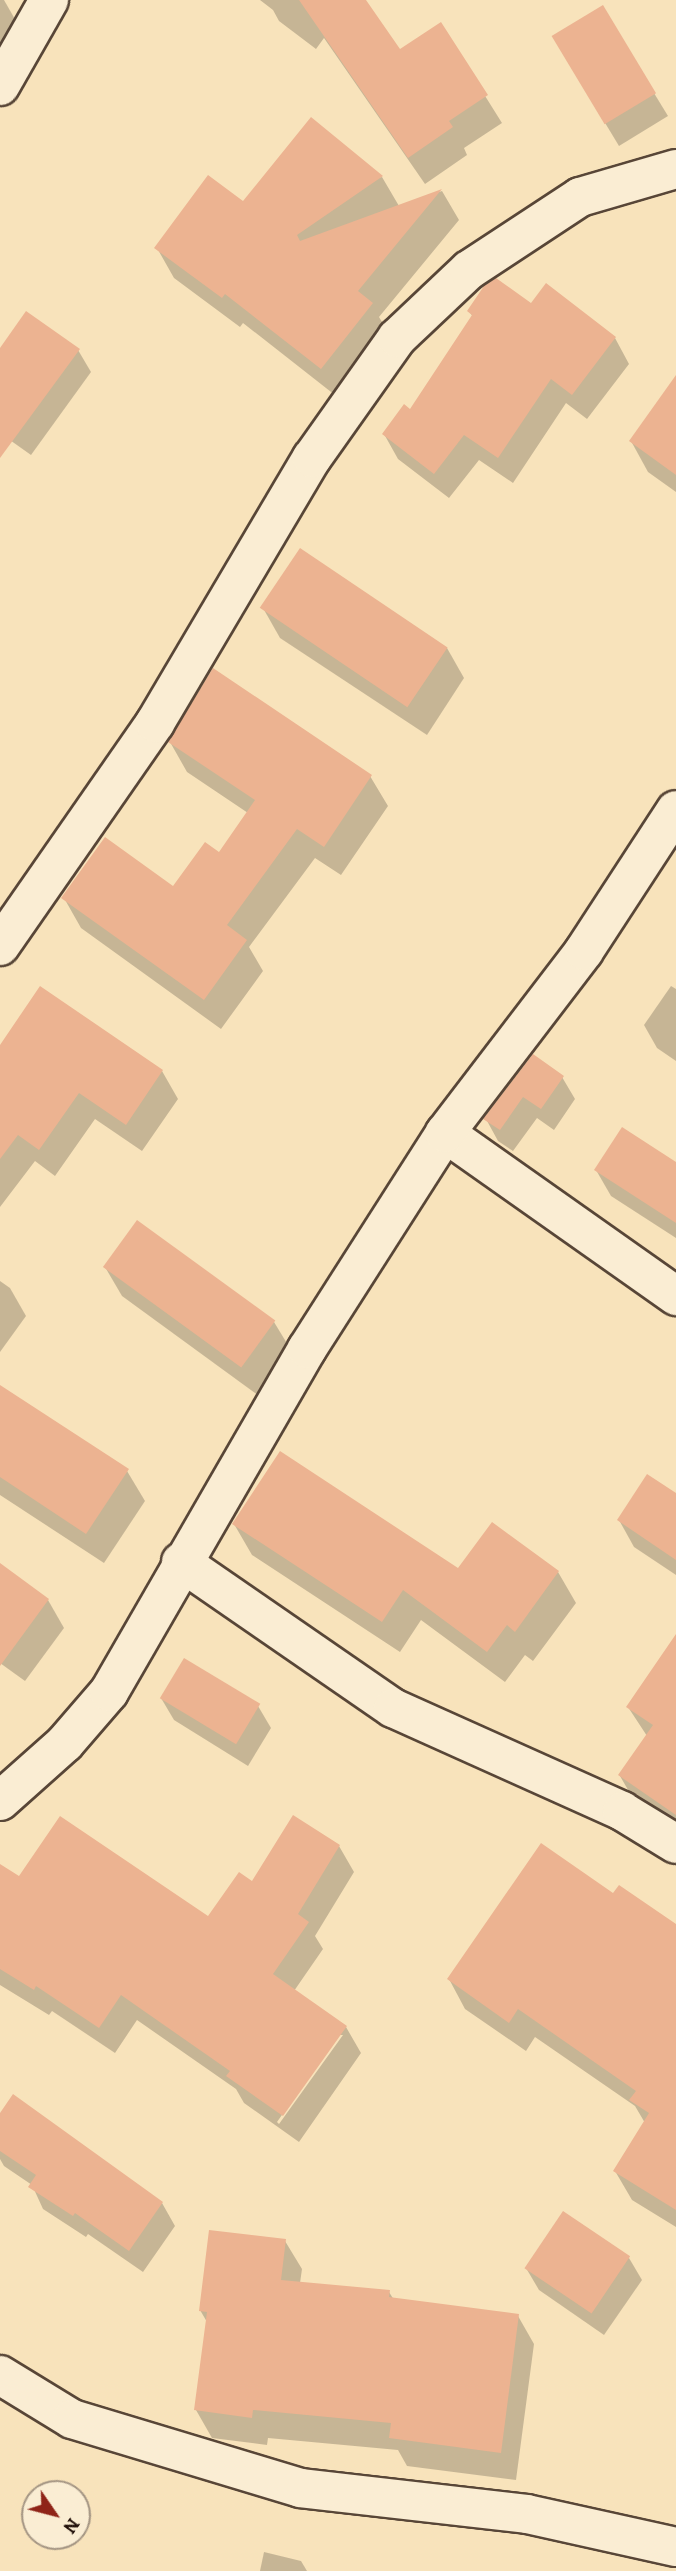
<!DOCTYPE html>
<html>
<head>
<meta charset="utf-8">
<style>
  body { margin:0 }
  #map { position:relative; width:676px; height:2571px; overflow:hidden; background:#f8e3bb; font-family:Alegreya,serif }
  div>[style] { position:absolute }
  .shadow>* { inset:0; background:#0003 }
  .building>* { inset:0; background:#ecb391; transform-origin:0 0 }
  .roads { filter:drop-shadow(2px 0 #584637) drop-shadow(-2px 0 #584637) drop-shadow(0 2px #584637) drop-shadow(0 -2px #584637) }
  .minor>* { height:38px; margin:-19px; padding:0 19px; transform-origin:19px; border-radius:19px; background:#faedd3 }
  span { translate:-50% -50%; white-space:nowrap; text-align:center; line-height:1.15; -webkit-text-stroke:5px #faedd3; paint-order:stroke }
  .north { position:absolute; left:21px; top:2480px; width:70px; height:70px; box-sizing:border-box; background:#faedd3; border:2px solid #a49583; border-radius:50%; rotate:125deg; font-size:19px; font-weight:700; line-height:28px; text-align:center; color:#22110b }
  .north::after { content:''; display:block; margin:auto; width:24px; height:32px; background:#8f2418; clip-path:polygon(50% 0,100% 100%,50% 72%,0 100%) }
</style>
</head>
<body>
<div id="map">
  <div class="shadow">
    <div style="clip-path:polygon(0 0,4px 0,16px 21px,0 46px)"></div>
    <div style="clip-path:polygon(260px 0,334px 0,399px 51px,440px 24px,502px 123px,464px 148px,467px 155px,425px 184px,324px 38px,316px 49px,279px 21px,273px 10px)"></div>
    <div style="clip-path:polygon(602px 8px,668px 116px,619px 146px,567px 60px)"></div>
    <div style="clip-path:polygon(382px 177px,399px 206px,442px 191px,459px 220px,379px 317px,390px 335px,340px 399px,243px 323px,240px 327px,174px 278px,157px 248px,243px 203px)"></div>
    <div style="clip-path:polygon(531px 305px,615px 338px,629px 364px,587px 419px,566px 403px,513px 483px,479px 460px,449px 498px,398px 459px,384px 434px,410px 412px,473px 317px,469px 311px)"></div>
    <div style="clip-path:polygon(78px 350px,91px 372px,31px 455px,0 433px,0 351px)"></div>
    <div style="clip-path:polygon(676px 391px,676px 492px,648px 472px,631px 441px)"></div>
    <div style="clip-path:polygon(263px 608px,447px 648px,464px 678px,427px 735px,280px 638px)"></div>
    <div style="clip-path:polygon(170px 742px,370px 776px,388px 806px,341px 875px,315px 858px,249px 947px,263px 971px,221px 1029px,81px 928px,64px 898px,173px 889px,219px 854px,248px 813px,187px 772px)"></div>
    <div style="clip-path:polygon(671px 986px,676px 989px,676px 1061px,657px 1048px,644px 1025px)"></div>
    <div style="clip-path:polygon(0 1048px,162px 1071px,178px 1099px,142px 1151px,95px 1119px,55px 1176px,35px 1161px,0 1207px)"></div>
    <div style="clip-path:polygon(533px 1056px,562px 1077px,575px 1099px,554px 1130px,537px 1118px,513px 1151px,498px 1141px,486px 1119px)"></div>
    <div style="clip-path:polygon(676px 1164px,676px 1238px,611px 1196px,596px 1170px)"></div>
    <div style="clip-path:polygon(105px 1267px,274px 1322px,291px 1350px,259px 1396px,122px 1296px)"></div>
    <div style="clip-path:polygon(0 1281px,10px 1288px,26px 1316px,0 1352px)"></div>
    <div style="clip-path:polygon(0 1388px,127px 1471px,145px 1501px,104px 1563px,0 1495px)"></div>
    <div style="clip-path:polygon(676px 1495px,676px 1575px,634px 1547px,619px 1520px)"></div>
    <div style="clip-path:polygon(234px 1524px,459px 1571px,492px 1525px,558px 1572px,576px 1603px,533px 1661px,525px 1655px,505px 1682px,421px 1620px,400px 1652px,252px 1555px)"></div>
    <div style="clip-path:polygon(0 1565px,48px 1600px,64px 1628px,25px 1681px,0 1663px)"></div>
    <div style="clip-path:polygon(676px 1637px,676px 1830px,635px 1802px,620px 1776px,647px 1736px,628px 1707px)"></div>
    <div style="clip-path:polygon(161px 1698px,258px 1706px,271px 1728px,248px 1766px,174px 1720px)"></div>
    <div style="clip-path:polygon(evenodd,339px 1846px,354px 1872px,315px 1936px,323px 1949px,294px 1991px,346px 2027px,361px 2053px,299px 2142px,244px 2103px,236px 2089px,137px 2020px,115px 2053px,52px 2011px,49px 2015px,0 1985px,0 1871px,20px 1878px,208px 1919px,252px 1883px,339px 1846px,338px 2035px,343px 2035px,279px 2124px,277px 2122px,338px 2035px)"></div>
    <div style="clip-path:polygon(614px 1896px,676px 1927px,676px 2227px,632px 2200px,615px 2171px,645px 2123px,635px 2106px,535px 2037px,526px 2051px,465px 2009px,449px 1979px)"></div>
    <div style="clip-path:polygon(0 2116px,162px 2203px,175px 2226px,143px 2272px,88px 2234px,86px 2237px,43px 2209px,32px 2185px,4px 2166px,0 2159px)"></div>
    <div style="clip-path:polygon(285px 2241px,302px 2269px,300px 2283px,389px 2292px,394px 2300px,518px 2316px,534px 2344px,516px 2480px,407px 2466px,398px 2450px,268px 2438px,267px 2445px,212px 2438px,196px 2410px,207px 2322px,200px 2310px)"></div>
    <div style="clip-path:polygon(629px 2258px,642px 2280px,604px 2335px,539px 2290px,526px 2268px)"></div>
    <div style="clip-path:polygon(264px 2552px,301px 2561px,307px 2571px,260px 2571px)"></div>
  </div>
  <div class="building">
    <div style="clip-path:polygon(299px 0,366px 0,400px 49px,441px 22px,488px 95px,449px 121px,453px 127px,408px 158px)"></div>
    <div style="left:603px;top:5px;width:103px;height:60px;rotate:59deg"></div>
    <div style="clip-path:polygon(311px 117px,383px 176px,297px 235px,300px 241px,442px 189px,358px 291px,373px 303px,321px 369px,225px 294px,222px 298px,154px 248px,208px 175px,243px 201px)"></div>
    <div style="clip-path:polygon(496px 278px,531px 303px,546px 283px,616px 337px,572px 395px,551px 379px,498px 458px,464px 435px,434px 474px,382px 434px,404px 404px,410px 409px,472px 315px,467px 311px,484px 286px)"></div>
    <div style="clip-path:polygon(26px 311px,80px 349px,0 458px,0 348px)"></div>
    <div style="clip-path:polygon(676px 375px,676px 475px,629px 441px)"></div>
    <div style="left:300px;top:548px;width:178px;height:72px;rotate:34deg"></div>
    <div style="clip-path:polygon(213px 668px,372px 775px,324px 847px,297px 829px,227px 925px,247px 940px,204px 1000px,61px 898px,105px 837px,173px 886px,205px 842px,219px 852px,255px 800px,168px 742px)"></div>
    <div style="clip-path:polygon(40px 986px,163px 1070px,126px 1125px,79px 1093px,39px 1150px,18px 1135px,0 1159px,0 1045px)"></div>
    <div style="clip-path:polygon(533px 1054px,564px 1076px,541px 1109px,523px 1097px,500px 1130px,483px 1119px)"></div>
    <div style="clip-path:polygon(622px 1127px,676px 1162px,676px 1223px,594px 1170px)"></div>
    <div style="left:137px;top:1220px;width:171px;height:58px;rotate:36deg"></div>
    <div style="clip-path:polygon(0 1385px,129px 1469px,86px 1534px,0 1477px)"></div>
    <div style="clip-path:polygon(280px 1451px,458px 1568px,492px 1522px,559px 1571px,515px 1632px,507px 1625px,487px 1652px,403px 1590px,382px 1622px,232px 1524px)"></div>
    <div style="clip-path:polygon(647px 1474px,676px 1493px,676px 1560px,617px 1520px)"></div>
    <div style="clip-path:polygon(0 1563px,49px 1599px,0 1666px)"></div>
    <div style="clip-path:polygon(676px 1634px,676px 1815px,618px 1775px,653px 1725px,626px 1707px)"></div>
    <div style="left:184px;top:1658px;width:89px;height:47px;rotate:31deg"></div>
    <div style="clip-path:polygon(293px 1815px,340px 1845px,298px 1914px,309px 1922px,273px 1974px,347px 2026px,283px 2116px,226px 2076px,230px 2071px,121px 1995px,99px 2028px,36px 1986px,34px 1990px,0 1969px,0 1864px,19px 1876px,60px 1816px,208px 1916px,239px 1872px,252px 1881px)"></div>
    <div style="clip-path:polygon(541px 1843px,613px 1893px,619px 1885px,676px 1924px,676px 2210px,613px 2171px,649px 2113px,629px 2100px,636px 2091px,518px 2009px,509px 2023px,447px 1979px)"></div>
    <div style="clip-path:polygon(13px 2094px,163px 2202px,129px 2251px,75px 2213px,73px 2216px,28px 2187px,36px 2175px,0 2151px,0 2113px)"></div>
    <div style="left:563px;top:2211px;width:81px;height:69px;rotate:34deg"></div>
    <div style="clip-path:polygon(209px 2230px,286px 2239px,281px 2280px,390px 2290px,389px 2297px,519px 2314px,501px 2453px,389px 2438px,391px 2423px,253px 2410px,252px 2418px,194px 2410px,207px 2312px,199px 2311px)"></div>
  </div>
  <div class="roads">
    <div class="minor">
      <div style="left:0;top:86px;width:99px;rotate:-60.3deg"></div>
      <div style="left:0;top:946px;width:272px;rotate:-55.2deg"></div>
      <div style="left:155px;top:723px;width:308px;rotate:-59.4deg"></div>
      <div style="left:312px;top:458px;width:147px;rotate:-54.7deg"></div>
      <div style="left:397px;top:338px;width:99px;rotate:-43.4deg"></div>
      <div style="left:469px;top:270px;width:133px;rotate:-33.3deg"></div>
      <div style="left:580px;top:197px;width:100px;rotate:-16.3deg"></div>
      <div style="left:445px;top:1133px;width:283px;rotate:35.2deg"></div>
      <div style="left:181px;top:1562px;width:257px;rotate:34.6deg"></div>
      <div style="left:393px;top:1708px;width:251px;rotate:24.2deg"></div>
      <div style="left:622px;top:1811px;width:63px;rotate:31.4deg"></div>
      <div style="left:0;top:1801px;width:87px;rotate:-41.7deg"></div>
      <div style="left:65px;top:1743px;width:67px;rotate:-49.2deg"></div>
      <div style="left:109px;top:1692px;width:396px;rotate:-60deg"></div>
      <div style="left:307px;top:1349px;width:256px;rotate:-57.4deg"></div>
      <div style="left:445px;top:1133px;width:229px;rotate:-52.6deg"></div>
      <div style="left:584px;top:951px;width:168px;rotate:-56.9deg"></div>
      <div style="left:0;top:2375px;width:84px;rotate:31.4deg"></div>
      <div style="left:72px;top:2419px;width:238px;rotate:16.8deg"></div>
      <div style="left:300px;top:2488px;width:228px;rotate:6.5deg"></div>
      <div style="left:527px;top:2514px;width:153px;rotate:12.5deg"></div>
    </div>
  </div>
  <div class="north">N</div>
</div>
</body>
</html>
